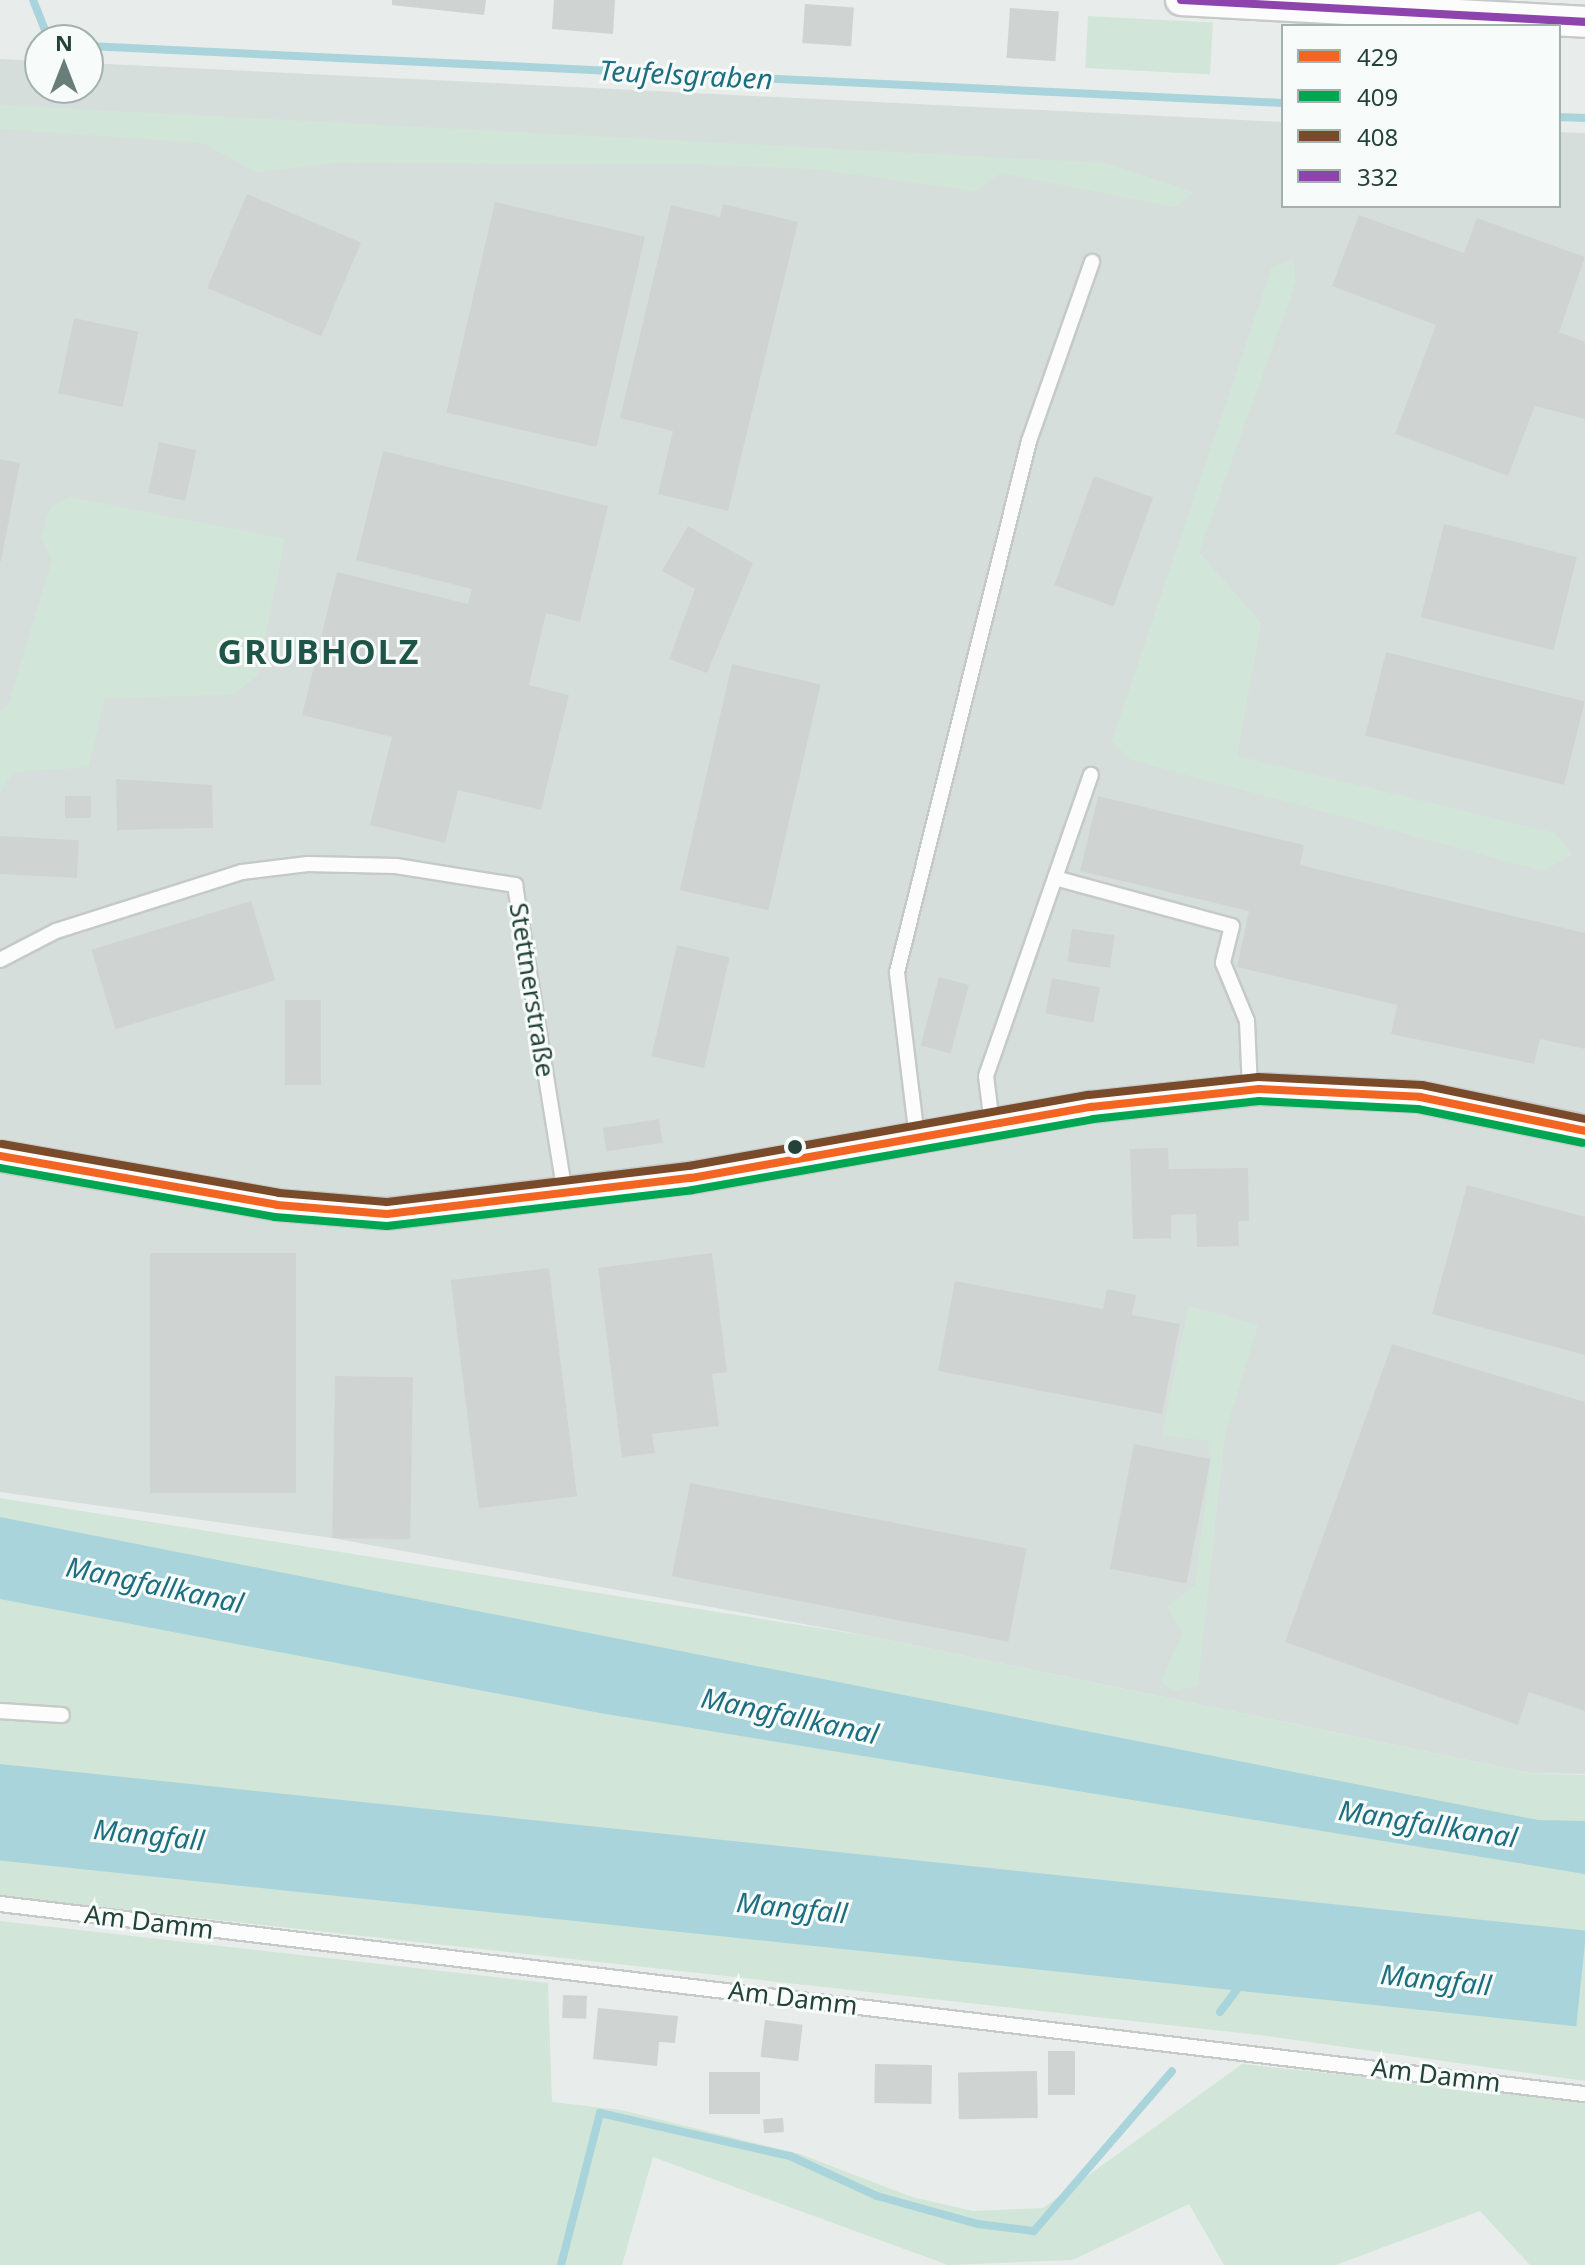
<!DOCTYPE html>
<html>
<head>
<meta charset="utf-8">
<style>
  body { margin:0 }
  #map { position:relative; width:1585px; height:2265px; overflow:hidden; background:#e8edeb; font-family:"Noto Sans",sans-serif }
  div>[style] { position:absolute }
  .built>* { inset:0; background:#d6dedb }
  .green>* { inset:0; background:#d1e6d8; transform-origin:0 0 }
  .water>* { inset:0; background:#a9d4db; transform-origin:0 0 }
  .stream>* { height:8px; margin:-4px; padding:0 4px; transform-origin:4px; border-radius:4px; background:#a9d4db }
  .building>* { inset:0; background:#cfd4d2; transform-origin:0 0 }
  .roads { filter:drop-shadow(2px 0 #c5cac8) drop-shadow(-2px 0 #c5cac8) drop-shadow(0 2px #c5cac8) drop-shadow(0 -2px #c5cac8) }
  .lane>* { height:14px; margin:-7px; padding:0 7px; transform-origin:7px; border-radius:7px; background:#fcfcfc }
  .street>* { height:30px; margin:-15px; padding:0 15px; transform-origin:15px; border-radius:15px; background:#fcfcfc }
  .bus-1>* { height:8px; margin:-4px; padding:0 4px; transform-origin:4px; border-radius:4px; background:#f26522 }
  .bus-2>* { height:8px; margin:-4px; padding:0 4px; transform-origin:4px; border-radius:4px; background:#00a651 }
  .bus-3>* { height:8px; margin:-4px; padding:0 4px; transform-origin:4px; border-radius:4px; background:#7a4b2a }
  .bus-4>* { height:8px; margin:-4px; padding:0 4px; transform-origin:4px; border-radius:4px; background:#8e44ad }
  .dots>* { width:22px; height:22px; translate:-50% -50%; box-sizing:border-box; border:4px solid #f7fbf9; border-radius:50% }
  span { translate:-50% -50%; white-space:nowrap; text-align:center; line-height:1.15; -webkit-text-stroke:6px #f7fbf9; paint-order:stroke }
  .street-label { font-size:26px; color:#24423a }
  .water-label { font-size:28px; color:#1c6f80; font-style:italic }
  .district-label { font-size:34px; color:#1f5548; font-weight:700; letter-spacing:2px }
  .legend { position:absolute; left:1281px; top:24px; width:280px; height:184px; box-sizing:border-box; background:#f7fbf9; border:2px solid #a3b1ad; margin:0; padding:10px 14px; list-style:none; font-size:24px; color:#24423a }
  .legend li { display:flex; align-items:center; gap:16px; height:40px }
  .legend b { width:40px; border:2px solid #a3b1ad }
  .north { position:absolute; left:24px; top:24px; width:80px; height:80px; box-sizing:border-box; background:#f7fbf9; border:2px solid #a3b1ad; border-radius:50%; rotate:0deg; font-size:22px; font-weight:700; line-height:32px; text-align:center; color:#24423a }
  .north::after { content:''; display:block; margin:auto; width:28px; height:36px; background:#697e78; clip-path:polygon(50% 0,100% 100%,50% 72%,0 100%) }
</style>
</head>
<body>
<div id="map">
  <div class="built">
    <div style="clip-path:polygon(0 59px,40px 61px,40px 88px,88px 88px,88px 63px,1283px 122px,1283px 206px,1559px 206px,1559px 132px,1585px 133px,1585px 1774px,1530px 1773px,869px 1636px,332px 1538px,0 1492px)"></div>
  </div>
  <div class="green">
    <div style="left:1088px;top:16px;width:125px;height:52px;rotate:3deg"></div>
    <div style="clip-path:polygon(0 105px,1106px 163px,1194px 192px,1175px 207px,1001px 173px,975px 191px,814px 169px,692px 164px,334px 163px,256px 172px,203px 143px,0 129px)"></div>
    <div style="clip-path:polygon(1293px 260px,1296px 282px,1199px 552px,1261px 623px,1237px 756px,1555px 833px,1572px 854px,1544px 871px,1131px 760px,1112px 741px,1272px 267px)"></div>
    <div style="clip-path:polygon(69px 497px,285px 539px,257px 676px,233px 694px,104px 699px,89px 767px,13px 772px,0 793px,0 710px,8px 706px,52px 560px,41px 537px,50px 508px)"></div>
    <div style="clip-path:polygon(1189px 1306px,1258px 1325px,1225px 1434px,1198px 1685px,1175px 1691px,1161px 1682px,1183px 1632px,1167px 1607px,1195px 1585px,1211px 1459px,1208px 1441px,1162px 1435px)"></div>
    <div style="clip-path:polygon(0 1498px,869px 1636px,1530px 1773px,1585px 1775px,1585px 2081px,1259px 2035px,0 1896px)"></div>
    <div style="clip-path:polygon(0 1921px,548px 1983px,552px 2102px,621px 2110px,800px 2154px,912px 2197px,973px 2211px,1043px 2208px,1242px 2064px,1585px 2100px,1585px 2265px,1530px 2265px,1480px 2211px,1336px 2265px,1224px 2265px,1189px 2204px,1073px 2260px,948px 2265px,653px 2157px,622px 2265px,0 2265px)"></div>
  </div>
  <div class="water">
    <div style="clip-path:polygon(0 1517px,1538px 1820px,1585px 1821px,1585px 1874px,600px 1713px,0 1599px)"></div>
    <div style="left:0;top:1764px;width:1595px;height:96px;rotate:6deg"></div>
  </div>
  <div class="stream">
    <div style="left:33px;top:0;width:43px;rotate:68.2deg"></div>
    <div style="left:88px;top:46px;width:1196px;rotate:2.73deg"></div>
    <div style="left:1559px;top:117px;width:26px;rotate:2deg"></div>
    <div style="left:1220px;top:2012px;width:35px;rotate:-53deg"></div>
    <div style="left:561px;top:2265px;width:157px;rotate:-75.6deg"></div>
    <div style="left:600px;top:2113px;width:195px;rotate:12.8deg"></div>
    <div style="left:790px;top:2156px;width:96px;rotate:24.7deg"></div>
    <div style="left:877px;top:2196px;width:105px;rotate:15.5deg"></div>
    <div style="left:978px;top:2224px;width:56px;rotate:7.1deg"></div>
    <div style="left:1034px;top:2231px;width:211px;rotate:-49.2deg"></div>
  </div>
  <div class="building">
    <div style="clip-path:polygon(392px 0,486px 0,484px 15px,392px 5px)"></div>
    <div style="clip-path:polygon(554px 0,615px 0,613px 34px,552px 29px)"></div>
    <div style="left:805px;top:4px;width:49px;height:39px;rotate:4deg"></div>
    <div style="left:1010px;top:8px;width:49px;height:50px;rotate:4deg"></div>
    <div style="left:247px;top:194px;width:124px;height:102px;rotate:23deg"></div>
    <div style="left:495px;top:202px;width:154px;height:216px;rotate:13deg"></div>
    <div style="clip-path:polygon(723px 204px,798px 222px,728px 511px,658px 494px,673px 431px,620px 418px,671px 205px,720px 217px)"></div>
    <div style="clip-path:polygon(1359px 215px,1464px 253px,1477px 218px,1585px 257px,1559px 332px,1585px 342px,1585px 419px,1535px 406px,1508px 476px,1395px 434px,1436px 325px,1332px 286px)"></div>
    <div style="left:74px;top:318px;width:66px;height:77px;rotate:12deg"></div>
    <div style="left:159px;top:442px;width:38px;height:52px;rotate:12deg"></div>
    <div style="clip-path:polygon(383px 451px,608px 506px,580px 622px,546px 613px,529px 685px,569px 695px,541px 810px,458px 790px,445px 843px,370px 825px,392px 737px,302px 715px,337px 572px,468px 604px,472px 589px,356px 560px)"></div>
    <div style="clip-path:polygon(0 459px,20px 463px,1px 561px,0 561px)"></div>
    <div style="left:1094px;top:476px;width:63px;height:116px;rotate:20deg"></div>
    <div style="left:1444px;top:524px;width:137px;height:96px;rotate:14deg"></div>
    <div style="clip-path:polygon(688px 526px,753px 563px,707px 673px,669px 659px,695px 589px,662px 571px)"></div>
    <div style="left:1386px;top:652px;width:205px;height:86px;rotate:14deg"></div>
    <div style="left:732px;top:664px;width:91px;height:232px;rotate:13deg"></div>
    <div style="clip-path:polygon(116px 779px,212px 785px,213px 828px,117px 830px)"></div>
    <div style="left:65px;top:796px;width:26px;height:22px"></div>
    <div style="clip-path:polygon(1098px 796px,1304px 845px,1300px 865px,1585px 933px,1585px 1049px,1540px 1039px,1534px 1064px,1391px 1034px,1397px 1005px,1237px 967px,1249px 911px,1080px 871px)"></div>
    <div style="left:0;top:836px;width:79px;height:38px;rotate:3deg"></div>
    <div style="left:251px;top:901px;width:83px;height:167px;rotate:73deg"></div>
    <div style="left:1072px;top:929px;width:43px;height:33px;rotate:8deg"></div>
    <div style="left:677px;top:945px;width:54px;height:114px;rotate:13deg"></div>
    <div style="left:939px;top:977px;width:31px;height:71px;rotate:15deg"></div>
    <div style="left:1052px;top:978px;width:49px;height:36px;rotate:11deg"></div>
    <div style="left:285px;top:1000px;width:36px;height:85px"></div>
    <div style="left:659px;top:1119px;width:24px;height:57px;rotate:81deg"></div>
    <div style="clip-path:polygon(1168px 1148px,1169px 1169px,1248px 1168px,1249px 1221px,1238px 1221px,1239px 1246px,1197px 1247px,1196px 1214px,1171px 1215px,1171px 1238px,1133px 1239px,1130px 1149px)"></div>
    <div style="clip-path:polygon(1467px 1185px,1585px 1217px,1585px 1355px,1432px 1314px)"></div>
    <div style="left:150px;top:1253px;width:146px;height:240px"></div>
    <div style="clip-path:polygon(712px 1253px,727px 1372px,712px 1374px,719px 1426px,652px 1434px,655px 1453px,622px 1457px,598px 1268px)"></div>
    <div style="left:549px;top:1268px;width:230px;height:99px;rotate:83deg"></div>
    <div style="clip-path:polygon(955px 1281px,1103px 1309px,1107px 1289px,1136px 1295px,1132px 1315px,1180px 1324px,1162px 1414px,938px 1371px)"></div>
    <div style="clip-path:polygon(1392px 1344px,1585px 1402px,1585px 1711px,1529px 1692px,1518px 1725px,1285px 1642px)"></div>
    <div style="left:335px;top:1376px;width:78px;height:162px;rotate:1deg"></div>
    <div style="left:1134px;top:1444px;width:78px;height:127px;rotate:11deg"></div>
    <div style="left:690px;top:1483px;width:343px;height:95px;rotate:11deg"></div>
    <div style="left:563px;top:1995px;width:24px;height:23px;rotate:2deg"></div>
    <div style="clip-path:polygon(598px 2008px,678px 2016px,675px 2043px,659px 2042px,657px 2066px,593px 2059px)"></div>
    <div style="left:765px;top:2020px;width:38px;height:37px;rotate:7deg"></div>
    <div style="left:1048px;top:2051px;width:27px;height:44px"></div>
    <div style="left:875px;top:2064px;width:57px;height:39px;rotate:1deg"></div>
    <div style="left:1037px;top:2071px;width:47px;height:79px;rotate:89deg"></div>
    <div style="left:709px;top:2072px;width:51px;height:42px"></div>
    <div style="left:783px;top:2118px;width:14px;height:20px;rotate:86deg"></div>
  </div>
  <div class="roads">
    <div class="lane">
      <div style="left:1055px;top:878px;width:183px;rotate:15.2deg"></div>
      <div style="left:1232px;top:926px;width:38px;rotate:104deg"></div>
      <div style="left:1223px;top:963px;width:63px;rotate:67.5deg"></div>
      <div style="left:1247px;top:1021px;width:69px;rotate:87.5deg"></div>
      <div style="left:0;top:960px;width:63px;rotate:-27.4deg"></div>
      <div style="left:56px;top:931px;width:195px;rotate:-17.6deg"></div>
      <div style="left:242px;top:872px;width:66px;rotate:-6.9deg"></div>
      <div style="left:308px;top:864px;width:88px;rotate:1.3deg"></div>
      <div style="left:396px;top:866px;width:121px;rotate:9.1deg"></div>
      <div style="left:515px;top:885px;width:314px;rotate:80.8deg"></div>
      <div style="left:992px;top:1124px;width:48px;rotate:-97.1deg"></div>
      <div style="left:986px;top:1076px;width:319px;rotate:-70.8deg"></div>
      <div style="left:917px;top:1138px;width:167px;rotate:-96.9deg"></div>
      <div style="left:897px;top:972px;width:547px;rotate:-76.04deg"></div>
      <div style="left:1029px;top:441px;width:190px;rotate:-70.6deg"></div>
      <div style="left:0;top:1711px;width:62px;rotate:3.7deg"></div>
      <div style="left:0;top:1904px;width:1596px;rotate:6.84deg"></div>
    </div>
    <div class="street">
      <div style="left:1181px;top:0;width:405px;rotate:3.1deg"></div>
      <div style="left:0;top:1156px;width:281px;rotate:10deg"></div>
      <div style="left:277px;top:1205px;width:110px;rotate:4.7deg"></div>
      <div style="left:387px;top:1214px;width:306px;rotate:-6.8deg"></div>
      <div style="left:691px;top:1178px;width:406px;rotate:-10.1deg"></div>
      <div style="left:1091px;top:1107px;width:169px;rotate:-6.1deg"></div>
      <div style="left:1259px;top:1089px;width:161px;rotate:2.8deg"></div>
      <div style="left:1420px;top:1097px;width:168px;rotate:11.6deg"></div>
    </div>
  </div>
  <div class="bus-1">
    <div style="left:0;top:1156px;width:281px;rotate:10deg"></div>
    <div style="left:277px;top:1205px;width:110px;rotate:4.7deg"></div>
    <div style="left:387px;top:1214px;width:306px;rotate:-6.8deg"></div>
    <div style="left:691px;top:1178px;width:406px;rotate:-10.1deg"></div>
    <div style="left:1091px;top:1107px;width:169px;rotate:-6.1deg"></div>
    <div style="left:1259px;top:1089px;width:161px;rotate:2.8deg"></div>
    <div style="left:1420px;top:1097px;width:168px;rotate:11.6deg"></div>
  </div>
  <div class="bus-2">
    <div style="left:0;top:1168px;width:279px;rotate:10.1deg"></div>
    <div style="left:275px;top:1217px;width:112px;rotate:4.6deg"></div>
    <div style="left:387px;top:1226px;width:307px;rotate:-6.7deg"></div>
    <div style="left:692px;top:1190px;width:407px;rotate:-10deg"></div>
    <div style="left:1093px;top:1119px;width:167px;rotate:-6.2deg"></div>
    <div style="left:1259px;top:1101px;width:159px;rotate:2.9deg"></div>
    <div style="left:1418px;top:1109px;width:168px;rotate:11.6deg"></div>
  </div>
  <div class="bus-3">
    <div style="left:2px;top:1144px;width:281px;rotate:10deg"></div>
    <div style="left:279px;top:1193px;width:108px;rotate:4.8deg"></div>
    <div style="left:387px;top:1202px;width:304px;rotate:-6.8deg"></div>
    <div style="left:689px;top:1166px;width:406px;rotate:-10.1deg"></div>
    <div style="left:1089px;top:1095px;width:170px;rotate:-6.1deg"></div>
    <div style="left:1258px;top:1077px;width:164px;rotate:2.8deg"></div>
    <div style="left:1422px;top:1085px;width:167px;rotate:11.8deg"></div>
  </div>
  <div class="bus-4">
    <div style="left:1181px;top:0;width:405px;rotate:3.1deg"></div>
  </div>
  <div class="dots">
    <div style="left:795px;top:1147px;background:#24423a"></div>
  </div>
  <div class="street-label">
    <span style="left:532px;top:990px;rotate:81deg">Stettnerstraße</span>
    <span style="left:149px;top:1922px;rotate:7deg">Am Damm</span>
    <span style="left:793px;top:1998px;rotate:7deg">Am Damm</span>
    <span style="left:1436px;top:2075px;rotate:7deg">Am Damm</span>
  </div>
  <div class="water-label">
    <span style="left:686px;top:74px;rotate:3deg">Teufelsgraben</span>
    <span style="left:155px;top:1584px;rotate:12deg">Mangfallkanal</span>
    <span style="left:790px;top:1715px;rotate:12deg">Mangfallkanal</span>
    <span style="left:1428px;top:1823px;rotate:9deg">Mangfallkanal</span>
    <span style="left:149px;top:1834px;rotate:6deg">Mangfall</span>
    <span style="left:792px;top:1907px;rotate:6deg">Mangfall</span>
    <span style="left:1436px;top:1979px;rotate:6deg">Mangfall</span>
  </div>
  <div class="district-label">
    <span style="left:319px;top:652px">GRUBHOLZ</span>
  </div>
  <ul class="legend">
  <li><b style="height:10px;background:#f26522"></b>429</li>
  <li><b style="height:10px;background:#00a651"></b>409</li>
  <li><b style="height:10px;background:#7a4b2a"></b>408</li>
  <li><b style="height:10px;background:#8e44ad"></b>332</li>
  </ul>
  <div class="north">N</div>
</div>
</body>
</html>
